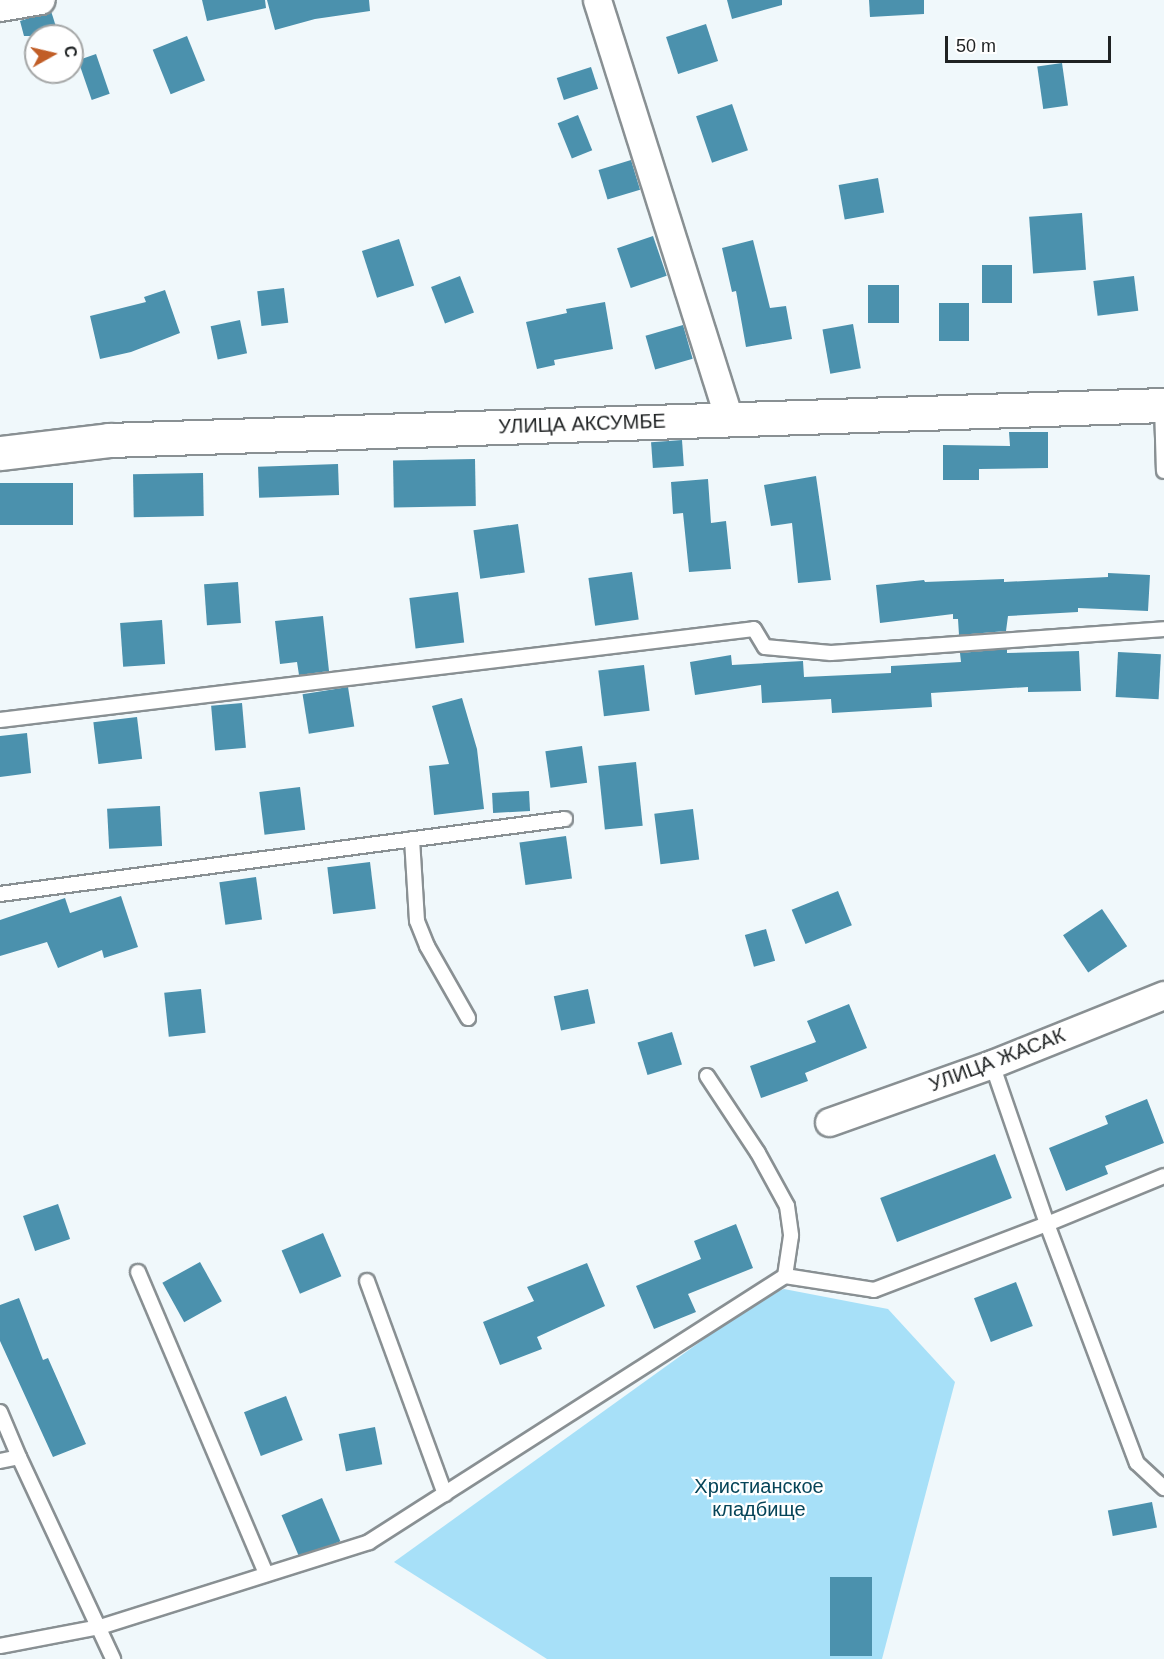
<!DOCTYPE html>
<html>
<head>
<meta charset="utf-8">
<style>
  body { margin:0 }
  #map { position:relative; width:1164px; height:1659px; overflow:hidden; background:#f0f8fb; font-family:Arial,sans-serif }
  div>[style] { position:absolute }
  .green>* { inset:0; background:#a7e0f8 }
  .building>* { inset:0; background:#4b91ad; transform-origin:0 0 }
  .roads { filter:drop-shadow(2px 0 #899093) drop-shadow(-2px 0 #899093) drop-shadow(0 2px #899093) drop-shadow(0 -2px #899093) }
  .lane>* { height:14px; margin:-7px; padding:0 7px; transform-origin:7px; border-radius:7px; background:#fff }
  .street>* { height:27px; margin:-13.5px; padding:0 13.5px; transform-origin:13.5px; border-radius:13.5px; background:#fff }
  .secondary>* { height:33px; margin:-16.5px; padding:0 16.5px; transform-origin:16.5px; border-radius:16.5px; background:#fff }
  span { translate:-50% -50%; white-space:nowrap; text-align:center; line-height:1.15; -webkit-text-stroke:4.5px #fff; paint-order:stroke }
  .street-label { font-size:20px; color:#1f2223 }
  .park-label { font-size:20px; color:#064559 }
  .north { position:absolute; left:24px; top:24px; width:60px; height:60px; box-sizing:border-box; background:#fff; border:2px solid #a5a7a7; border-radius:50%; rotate:82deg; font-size:16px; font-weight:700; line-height:24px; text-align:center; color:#1f2223 }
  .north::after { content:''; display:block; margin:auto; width:21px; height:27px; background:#c15e27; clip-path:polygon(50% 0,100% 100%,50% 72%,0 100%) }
  .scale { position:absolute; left:945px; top:36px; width:166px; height:27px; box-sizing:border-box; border:3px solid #1f2223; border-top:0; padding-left:8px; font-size:18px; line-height:21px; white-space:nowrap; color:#1f2223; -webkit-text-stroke:4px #fff; paint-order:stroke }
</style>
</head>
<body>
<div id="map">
  <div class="green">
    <div style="clip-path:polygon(784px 1289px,888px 1309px,955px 1382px,882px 1659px,547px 1659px,394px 1562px,761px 1298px)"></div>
  </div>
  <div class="building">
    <div style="clip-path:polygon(202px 0,265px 0,266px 8px,207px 21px)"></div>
    <div style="clip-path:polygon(267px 0,369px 0,370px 11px,315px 19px,275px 30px)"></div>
    <div style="clip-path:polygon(727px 0,782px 0,782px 5px,732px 19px)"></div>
    <div style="clip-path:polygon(869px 0,924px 0,924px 14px,870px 17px)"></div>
    <div style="clip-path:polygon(51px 11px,59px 36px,24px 36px,20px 21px)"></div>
    <div style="left:706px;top:24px;width:39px;height:42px;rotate:72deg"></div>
    <div style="left:187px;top:36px;width:48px;height:37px;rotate:68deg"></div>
    <div style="left:96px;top:54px;width:42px;height:19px;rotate:71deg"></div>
    <div style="left:1062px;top:63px;width:43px;height:25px;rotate:82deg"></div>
    <div style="left:591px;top:67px;width:23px;height:36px;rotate:72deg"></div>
    <div style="left:732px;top:104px;width:49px;height:38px;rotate:71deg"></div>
    <div style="left:578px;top:115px;width:38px;height:22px;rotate:68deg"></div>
    <div style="left:631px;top:160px;width:31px;height:34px;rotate:73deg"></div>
    <div style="left:878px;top:178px;width:35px;height:40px;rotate:80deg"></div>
    <div style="left:1082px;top:213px;width:57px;height:53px;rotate:86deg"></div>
    <div style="left:653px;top:236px;width:42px;height:38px;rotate:71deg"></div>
    <div style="left:399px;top:239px;width:49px;height:39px;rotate:72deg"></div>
    <div style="clip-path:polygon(753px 240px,770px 308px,786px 306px,792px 339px,746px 347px,736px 291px,732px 292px,722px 248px)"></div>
    <div style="left:982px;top:265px;width:30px;height:38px"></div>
    <div style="left:460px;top:276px;width:39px;height:31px;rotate:69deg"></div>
    <div style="left:1134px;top:276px;width:35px;height:41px;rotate:83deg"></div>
    <div style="left:868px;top:285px;width:31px;height:38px"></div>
    <div style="left:284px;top:288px;width:35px;height:27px;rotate:83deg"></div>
    <div style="clip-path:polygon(165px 290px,180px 333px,131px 352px,100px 359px,90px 316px,146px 302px,144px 297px)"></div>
    <div style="clip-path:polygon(605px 302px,613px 349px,554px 360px,555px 365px,537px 369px,526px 322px,567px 313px,566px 309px)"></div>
    <div style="left:939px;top:303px;width:30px;height:38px"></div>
    <div style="left:240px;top:320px;width:34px;height:30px;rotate:78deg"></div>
    <div style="left:853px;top:324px;width:45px;height:31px;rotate:80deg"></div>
    <div style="left:683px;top:325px;width:35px;height:39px;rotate:74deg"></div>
    <div style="clip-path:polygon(1009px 432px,1048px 432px,1048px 468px,979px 469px,979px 480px,943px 480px,943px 445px,1010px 446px)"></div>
    <div style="left:682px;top:440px;width:26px;height:31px;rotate:86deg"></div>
    <div style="left:475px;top:459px;width:47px;height:82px;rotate:89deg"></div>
    <div style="left:338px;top:464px;width:31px;height:80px;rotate:88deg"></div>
    <div style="left:203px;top:473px;width:43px;height:70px;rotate:89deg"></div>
    <div style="clip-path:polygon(816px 476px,831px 580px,798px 583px,792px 523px,771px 526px,764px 485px)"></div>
    <div style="clip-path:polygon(708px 479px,711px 523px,726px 521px,731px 569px,689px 572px,683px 513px,673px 514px,671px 482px)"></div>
    <div style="left:73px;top:483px;width:42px;height:73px;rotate:90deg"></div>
    <div style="left:518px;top:524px;width:49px;height:45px;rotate:82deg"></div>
    <div style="left:632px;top:572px;width:48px;height:44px;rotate:82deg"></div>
    <div style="clip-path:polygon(1108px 573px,1150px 575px,1148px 611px,1078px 608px,1078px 612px,1008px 616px,1006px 631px,959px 635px,958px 619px,953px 619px,953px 614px,880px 623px,876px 585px,924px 580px,925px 582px,1004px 579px,1004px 582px,1108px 577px)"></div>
    <div style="left:238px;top:582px;width:41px;height:34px;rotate:86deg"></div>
    <div style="left:458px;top:592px;width:51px;height:49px;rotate:83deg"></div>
    <div style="clip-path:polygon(323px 616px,329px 671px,299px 675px,297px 662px,280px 664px,275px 621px)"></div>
    <div style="left:162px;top:620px;width:44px;height:42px;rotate:86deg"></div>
    <div style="clip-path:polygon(1007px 649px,1007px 653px,1079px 651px,1081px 691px,1028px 692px,1028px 687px,931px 693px,932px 707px,832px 713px,831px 699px,762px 703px,761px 685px,695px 695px,690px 662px,731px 655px,732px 665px,803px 661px,804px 677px,891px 673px,891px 666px,961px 662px,960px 653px)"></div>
    <div style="left:1118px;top:652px;width:43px;height:45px;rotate:3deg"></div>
    <div style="left:644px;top:665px;width:46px;height:46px;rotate:83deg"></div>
    <div style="left:348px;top:687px;width:40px;height:46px;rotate:81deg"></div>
    <div style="clip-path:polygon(462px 698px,477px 749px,484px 809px,434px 815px,429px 766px,449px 764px,432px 706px)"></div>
    <div style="left:242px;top:703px;width:45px;height:31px;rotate:85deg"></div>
    <div style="left:137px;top:717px;width:42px;height:44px;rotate:83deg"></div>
    <div style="clip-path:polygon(27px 733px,31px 773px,0 777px,0 736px)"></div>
    <div style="left:582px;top:746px;width:37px;height:37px;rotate:82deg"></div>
    <div style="left:636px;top:762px;width:64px;height:38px;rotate:84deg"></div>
    <div style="left:300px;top:787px;width:43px;height:41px;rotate:83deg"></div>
    <div style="left:529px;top:791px;width:20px;height:37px;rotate:87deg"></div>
    <div style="left:160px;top:806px;width:40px;height:53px;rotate:87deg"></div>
    <div style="left:693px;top:809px;width:51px;height:39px;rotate:83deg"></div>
    <div style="left:566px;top:836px;width:43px;height:47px;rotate:82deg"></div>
    <div style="left:370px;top:862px;width:47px;height:43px;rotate:83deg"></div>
    <div style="left:256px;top:877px;width:43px;height:37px;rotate:82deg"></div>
    <div style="left:838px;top:891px;width:37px;height:50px;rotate:68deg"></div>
    <div style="clip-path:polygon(121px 896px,138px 947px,104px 958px,102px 950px,58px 968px,47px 942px,0 956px,0 920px,65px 898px,70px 913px)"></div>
    <div style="left:1102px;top:909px;width:45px;height:47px;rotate:56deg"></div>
    <div style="left:766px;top:929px;width:33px;height:22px;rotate:74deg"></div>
    <div style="left:201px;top:989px;width:44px;height:37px;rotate:84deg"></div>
    <div style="left:588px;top:989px;width:35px;height:35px;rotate:78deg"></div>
    <div style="clip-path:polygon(849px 1004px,867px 1048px,805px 1073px,808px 1081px,761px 1098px,750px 1066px,816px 1042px,807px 1021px)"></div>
    <div style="left:672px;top:1032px;width:34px;height:36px;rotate:73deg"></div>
    <div style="clip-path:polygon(1147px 1099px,1164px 1143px,1105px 1166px,1108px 1174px,1066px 1191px,1049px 1148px,1108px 1124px,1105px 1116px)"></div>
    <div style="left:995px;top:1154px;width:47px;height:123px;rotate:69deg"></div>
    <div style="left:58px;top:1204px;width:37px;height:37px;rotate:71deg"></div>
    <div style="clip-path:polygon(736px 1224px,753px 1268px,688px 1294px,696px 1312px,654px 1329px,636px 1286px,701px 1259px,694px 1241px)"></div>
    <div style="left:323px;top:1233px;width:47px;height:45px;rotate:67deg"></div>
    <div style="left:200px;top:1262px;width:45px;height:43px;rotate:61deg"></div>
    <div style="clip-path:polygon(587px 1263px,605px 1306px,537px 1337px,542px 1349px,500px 1365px,483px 1322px,534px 1301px,527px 1287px)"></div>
    <div style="left:1016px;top:1282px;width:47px;height:45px;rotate:69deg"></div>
    <div style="clip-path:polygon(19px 1298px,43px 1360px,48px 1358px,86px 1444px,53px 1457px,0 1341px,0 1305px)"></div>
    <div style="left:286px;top:1396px;width:47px;height:45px;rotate:69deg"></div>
    <div style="left:375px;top:1427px;width:38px;height:37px;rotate:79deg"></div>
    <div style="left:322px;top:1498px;width:47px;height:44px;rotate:67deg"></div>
    <div style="left:1152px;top:1502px;width:26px;height:45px;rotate:79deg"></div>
    <div style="left:830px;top:1577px;width:42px;height:79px"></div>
  </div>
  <div class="roads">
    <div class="lane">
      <div style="left:1162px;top:405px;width:66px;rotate:88.3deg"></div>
      <div style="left:0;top:720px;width:759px;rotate:-6.88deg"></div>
      <div style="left:754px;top:629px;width:21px;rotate:59deg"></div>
      <div style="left:765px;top:647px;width:66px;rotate:5.2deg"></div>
      <div style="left:831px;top:653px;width:334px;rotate:-4.1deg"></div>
      <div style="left:412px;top:839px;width:82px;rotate:86.5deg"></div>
      <div style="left:417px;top:921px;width:27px;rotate:68deg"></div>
      <div style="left:427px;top:946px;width:83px;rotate:60.3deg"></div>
      <div style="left:0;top:894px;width:570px;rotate:-7.56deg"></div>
      <div style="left:992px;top:1064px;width:169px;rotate:71deg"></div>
      <div style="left:1047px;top:1224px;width:255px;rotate:69.4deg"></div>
      <div style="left:1137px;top:1463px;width:37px;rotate:43deg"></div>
      <div style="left:707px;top:1076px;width:92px;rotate:56.5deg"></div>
      <div style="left:758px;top:1153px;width:60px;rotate:61.3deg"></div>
      <div style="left:787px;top:1206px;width:30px;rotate:82deg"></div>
      <div style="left:791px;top:1236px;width:40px;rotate:98.5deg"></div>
      <div style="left:138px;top:1272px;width:328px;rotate:67deg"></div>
      <div style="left:367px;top:1281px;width:227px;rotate:69.9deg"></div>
      <div style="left:0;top:1412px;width:49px;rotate:67.1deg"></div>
      <div style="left:0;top:1461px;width:19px;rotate:-12deg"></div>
      <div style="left:19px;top:1457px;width:223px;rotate:65deg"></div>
      <div style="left:0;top:1646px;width:102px;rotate:-10.8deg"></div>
      <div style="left:100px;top:1627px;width:282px;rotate:-17.5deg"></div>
      <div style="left:369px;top:1542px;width:494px;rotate:-32.6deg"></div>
      <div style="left:785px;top:1276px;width:90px;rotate:8.9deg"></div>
      <div style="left:874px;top:1290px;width:185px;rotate:-20.9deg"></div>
      <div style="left:1047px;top:1224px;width:126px;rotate:-22.3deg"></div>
    </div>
    <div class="street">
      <div style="left:597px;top:0;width:439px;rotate:72.5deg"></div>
      <div style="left:0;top:7px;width:41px;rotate:-9.9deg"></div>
      <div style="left:829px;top:1122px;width:173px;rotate:-19.6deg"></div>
      <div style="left:992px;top:1064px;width:185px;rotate:-21.9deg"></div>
    </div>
    <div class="secondary">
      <div style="left:0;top:453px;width:110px;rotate:-6.8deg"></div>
      <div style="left:109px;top:440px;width:1056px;rotate:-1.9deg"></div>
    </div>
  </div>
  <div class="street-label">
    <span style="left:582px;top:424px;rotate:-2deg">УЛИЦА АКСУМБЕ</span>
    <span style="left:997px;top:1060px;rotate:-21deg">УЛИЦА ЖАСАК</span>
  </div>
  <div class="park-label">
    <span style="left:759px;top:1498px">Христианское<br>кладбище</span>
  </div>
  <div class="north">С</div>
  <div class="scale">50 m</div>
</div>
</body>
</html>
